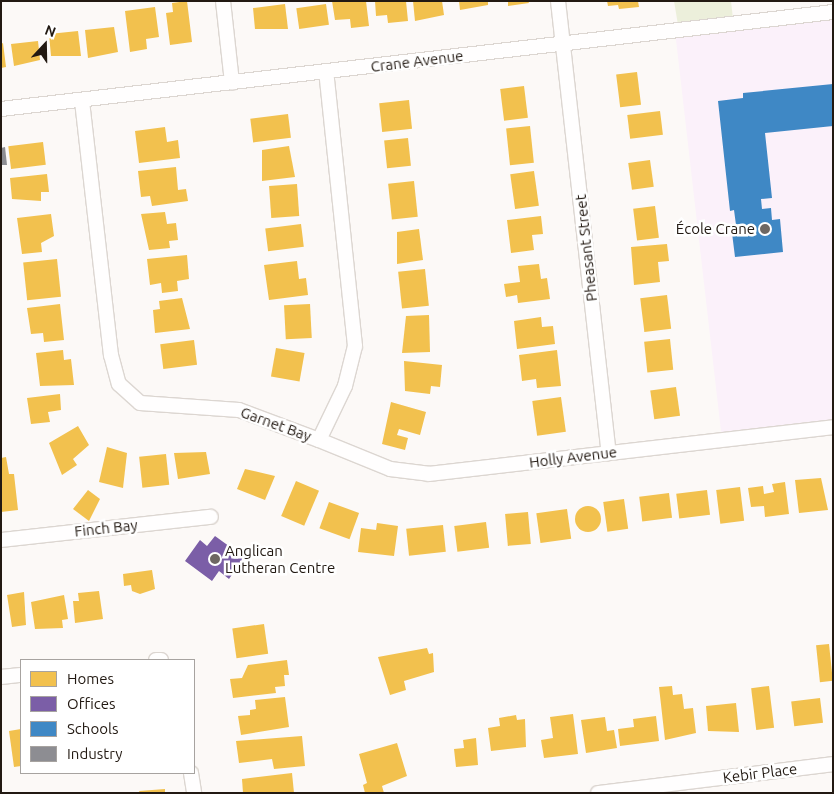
<!DOCTYPE html>
<html>
<head>
<meta charset="utf-8">
<style>
  body { margin:0 }
  #map { position:relative; width:834px; height:794px; overflow:hidden; background:#fcf9f7; font-family:Ubuntu,sans-serif }
  div>[style] { position:absolute }
  .education>* { inset:0; background:#fbf1fa }
  .green>* { inset:0; background:#ecefdb }
  .homes>* { inset:0; background:#f2c14e; transform-origin:0 0 }
  .round { border-radius:50% }
  .offices>* { inset:0; background:#7b5ea7 }
  .schools>* { inset:0; background:#3f88c5 }
  .industry>* { inset:0; background:#8d8d92 }
  .roads { filter:drop-shadow(1px 0 #dcd6d1) drop-shadow(-1px 0 #dcd6d1) drop-shadow(0 1px #dcd6d1) drop-shadow(0 -1px #dcd6d1) }
  .minor>* { height:14px; margin:-7px; padding:0 7px; transform-origin:7px; border-radius:7px; background:#fffefe }
  .dots>* { width:14px; height:14px; translate:-50% -50%; box-sizing:border-box; border:2px solid #fff; border-radius:50% }
  span { translate:-50% -50%; white-space:nowrap; text-align:center; line-height:1.15; -webkit-text-stroke:5px #fff; paint-order:stroke }
  .street-label { font-size:15px; color:#221912 }
  .poi-label { font-size:15px; color:#221912 }
  .right { translate:-100% -50%; text-align:right }
  .left { translate:0 -50%; text-align:left }
  .frame { position:absolute; inset:0; border:2px solid #221912; pointer-events:none }
  .legend { position:absolute; left:20px; top:659px; width:175px; height:115px; box-sizing:border-box; background:#fff; border:1px solid #a7a3a0; margin:0; padding:6px 9px; list-style:none; font-size:15px; color:#221912 }
  .legend li { display:flex; align-items:center; gap:10px; height:25px }
  .legend b { width:25px; border:1px solid #a7a3a0 }
  .north { position:absolute; left:20px; top:20px; width:50px; height:50px; -webkit-text-stroke:4px #fff; paint-order:stroke; rotate:21deg; font-size:14px; font-weight:700; line-height:20px; text-align:center; color:#221912 }
  .north::after { content:''; display:block; margin:auto; width:18px; height:22px; background:#221912; clip-path:polygon(50% 0,100% 100%,50% 72%,0 100%) }
</style>
</head>
<body>
<div id="map">
  <div class="education">
    <div style="clip-path:polygon(833px 12px,833px 427px,722px 440px,675px 31px)"></div>
  </div>
  <div class="green">
    <div style="clip-path:polygon(674px 1px,731px 1px,733px 19px,678px 25px)"></div>
  </div>
  <div class="homes">
    <div style="clip-path:polygon(187px 1px,192px 42px,170px 45px,166px 13px,173px 12px,172px 3px)"></div>
    <div style="clip-path:polygon(332px 1px,366px 1px,369px 26px,351px 28px,350px 19px,335px 20px)"></div>
    <div style="clip-path:polygon(375px 1px,406px 1px,408px 21px,388px 23px,387px 15px,376px 16px)"></div>
    <div style="clip-path:polygon(413px 1px,442px 1px,444px 15px,415px 21px)"></div>
    <div style="clip-path:polygon(459px 1px,488px 1px,488px 5px,460px 10px)"></div>
    <div style="clip-path:polygon(508px 1px,528px 1px,529px 3px,508px 6px)"></div>
    <div style="clip-path:polygon(607px 1px,638px 1px,639px 7px,619px 9px,618px 5px,608px 6px)"></div>
    <div style="clip-path:polygon(285px 4px,288px 29px,255px 29px,253px 8px)"></div>
    <div style="left:326px;top:4px;width:21px;height:30px;rotate:82deg"></div>
    <div style="clip-path:polygon(155px 7px,159px 37px,146px 39px,147px 49px,130px 52px,125px 11px)"></div>
    <div style="clip-path:polygon(114px 27px,118px 52px,88px 58px,85px 30px)"></div>
    <div style="clip-path:polygon(78px 31px,81px 56px,51px 56px,49px 34px)"></div>
    <div style="clip-path:polygon(38px 41px,40px 60px,14px 66px,11px 44px)"></div>
    <div style="clip-path:polygon(3px 43px,6px 67px,1px 68px,1px 44px)"></div>
    <div style="left:637px;top:72px;width:33px;height:21px;rotate:83deg"></div>
    <div style="left:524px;top:86px;width:32px;height:24px;rotate:83deg"></div>
    <div style="left:409px;top:100px;width:29px;height:30px;rotate:84deg"></div>
    <div style="left:660px;top:111px;width:24px;height:33px;rotate:83deg"></div>
    <div style="left:288px;top:114px;width:24px;height:38px;rotate:83deg"></div>
    <div style="left:530px;top:126px;width:37px;height:24px;rotate:84deg"></div>
    <div style="clip-path:polygon(165px 127px,167px 142px,178px 140px,180px 158px,139px 163px,135px 131px)"></div>
    <div style="left:408px;top:138px;width:28px;height:24px;rotate:84deg"></div>
    <div style="left:43px;top:142px;width:23px;height:35px;rotate:83deg"></div>
    <div style="clip-path:polygon(289px 146px,295px 177px,262px 181px,262px 150px)"></div>
    <div style="left:650px;top:160px;width:27px;height:22px;rotate:82deg"></div>
    <div style="clip-path:polygon(176px 167px,178px 190px,186px 189px,188px 201px,152px 206px,150px 196px,141px 197px,138px 171px)"></div>
    <div style="left:534px;top:171px;width:35px;height:24px;rotate:82deg"></div>
    <div style="clip-path:polygon(47px 174px,49px 192px,41px 192px,41px 201px,12px 199px,10px 178px)"></div>
    <div style="left:414px;top:181px;width:36px;height:26px;rotate:84deg"></div>
    <div style="left:297px;top:184px;width:32px;height:28px;rotate:86deg"></div>
    <div style="left:655px;top:206px;width:32px;height:22px;rotate:83deg"></div>
    <div style="clip-path:polygon(165px 212px,167px 224px,176px 223px,178px 240px,169px 241px,170px 248px,149px 250px,141px 214px)"></div>
    <div style="clip-path:polygon(51px 214px,54px 236px,41px 243px,42px 252px,22px 254px,17px 218px)"></div>
    <div style="clip-path:polygon(541px 216px,543px 234px,532px 235px,534px 250px,511px 253px,507px 220px)"></div>
    <div style="left:301px;top:224px;width:23px;height:36px;rotate:83deg"></div>
    <div style="clip-path:polygon(419px 229px,423px 260px,397px 264px,397px 232px)"></div>
    <div style="clip-path:polygon(667px 244px,669px 261px,658px 262px,660px 282px,634px 285px,631px 247px)"></div>
    <div style="clip-path:polygon(187px 255px,189px 279px,177px 281px,178px 291px,162px 293px,161px 283px,150px 285px,147px 259px)"></div>
    <div style="left:57px;top:259px;width:38px;height:34px;rotate:84deg"></div>
    <div style="clip-path:polygon(297px 261px,299px 279px,306px 278px,308px 295px,269px 300px,264px 265px)"></div>
    <div style="clip-path:polygon(539px 264px,541px 279px,547px 278px,550px 299px,518px 303px,517px 295px,506px 297px,504px 284px,520px 282px,518px 266px)"></div>
    <div style="left:425px;top:269px;width:37px;height:27px;rotate:84deg"></div>
    <div style="left:667px;top:295px;width:34px;height:27px;rotate:83deg"></div>
    <div style="clip-path:polygon(182px 298px,190px 329px,155px 333px,153px 310px,160px 309px,159px 301px)"></div>
    <div style="clip-path:polygon(60px 304px,64px 340px,44px 342px,43px 333px,31px 334px,27px 308px)"></div>
    <div style="left:310px;top:304px;width:34px;height:26px;rotate:87deg"></div>
    <div style="clip-path:polygon(429px 315px,430px 352px,402px 353px,406px 316px)"></div>
    <div style="clip-path:polygon(541px 317px,542px 327px,553px 326px,555px 344px,517px 349px,514px 321px)"></div>
    <div style="left:670px;top:339px;width:31px;height:26px;rotate:84deg"></div>
    <div style="left:194px;top:340px;width:25px;height:34px;rotate:83deg"></div>
    <div style="left:276px;top:348px;width:29px;height:29px;rotate:10deg"></div>
    <div style="clip-path:polygon(63px 350px,64px 360px,71px 359px,74px 385px,40px 386px,36px 353px)"></div>
    <div style="clip-path:polygon(557px 350px,561px 386px,537px 388px,536px 379px,522px 381px,519px 355px)"></div>
    <div style="clip-path:polygon(404px 361px,442px 365px,440px 387px,431px 386px,430px 394px,405px 391px)"></div>
    <div style="left:676px;top:387px;width:29px;height:26px;rotate:82deg"></div>
    <div style="clip-path:polygon(60px 394px,61px 410px,48px 412px,50px 422px,31px 424px,27px 398px)"></div>
    <div style="left:561px;top:397px;width:35px;height:29px;rotate:82deg"></div>
    <div style="clip-path:polygon(391px 402px,426px 412px,420px 435px,399px 429px,397px 435px,408px 438px,405px 450px,382px 444px)"></div>
    <div style="clip-path:polygon(78px 426px,89px 445px,73px 459px,77px 465px,62px 475px,49px 443px)"></div>
    <div style="clip-path:polygon(107px 447px,127px 453px,123px 488px,99px 482px)"></div>
    <div style="clip-path:polygon(206px 452px,210px 474px,178px 479px,174px 453px)"></div>
    <div style="left:166px;top:454px;width:31px;height:27px;rotate:84deg"></div>
    <div style="clip-path:polygon(6px 457px,9px 474px,14px 474px,18px 510px,1px 512px,1px 458px)"></div>
    <div style="clip-path:polygon(245px 469px,275px 476px,265px 500px,237px 489px)"></div>
    <div style="clip-path:polygon(821px 478px,828px 510px,799px 513px,795px 480px)"></div>
    <div style="left:296px;top:481px;width:25px;height:38px;rotate:23deg"></div>
    <div style="clip-path:polygon(785px 482px,789px 514px,765px 517px,764px 506px,751px 507px,748px 488px,763px 486px,764px 494px,774px 492px,772px 484px)"></div>
    <div style="left:740px;top:487px;width:34px;height:24px;rotate:83deg"></div>
    <div style="clip-path:polygon(88px 490px,100px 499px,89px 521px,73px 509px)"></div>
    <div style="left:707px;top:490px;width:25px;height:31px;rotate:83deg"></div>
    <div style="left:669px;top:493px;width:25px;height:30px;rotate:83deg"></div>
    <div style="left:624px;top:499px;width:30px;height:21px;rotate:82deg"></div>
    <div style="left:329px;top:502px;width:32px;height:28px;rotate:20deg"></div>
    <div class="round" style="left:575px;top:506px;width:26px;height:26px"></div>
    <div style="left:567px;top:509px;width:30px;height:31px;rotate:82deg"></div>
    <div style="left:528px;top:512px;width:32px;height:23px;rotate:85deg"></div>
    <div style="left:486px;top:522px;width:26px;height:32px;rotate:83deg"></div>
    <div style="clip-path:polygon(377px 523px,398px 526px,394px 556px,358px 552px,361px 528px,376px 530px)"></div>
    <div style="left:443px;top:525px;width:27px;height:37px;rotate:84deg"></div>
    <div style="clip-path:polygon(152px 570px,155px 589px,140px 594px,132px 591px,131px 585px,124px 586px,123px 574px)"></div>
    <div style="clip-path:polygon(99px 591px,103px 619px,75px 623px,73px 601px,79px 601px,78px 593px)"></div>
    <div style="clip-path:polygon(24px 592px,26px 625px,12px 627px,7px 595px)"></div>
    <div style="clip-path:polygon(64px 595px,68px 619px,62px 620px,63px 628px,35px 629px,31px 602px)"></div>
    <div style="left:264px;top:624px;width:30px;height:32px;rotate:82deg"></div>
    <div style="left:829px;top:644px;width:37px;height:13px;rotate:84deg"></div>
    <div style="clip-path:polygon(427px 648px,429px 654px,433px 653px,434px 672px,404px 681px,406px 690px,390px 695px,378px 657px)"></div>
    <div style="clip-path:polygon(287px 660px,289px 675px,284px 675px,285px 686px,275px 687px,276px 693px,233px 698px,230px 679px,242px 678px,248px 665px)"></div>
    <div style="clip-path:polygon(672px 686px,673px 695px,682px 694px,684px 709px,693px 708px,696px 733px,665px 740px,659px 687px)"></div>
    <div style="left:769px;top:686px;width:42px;height:18px;rotate:83deg"></div>
    <div style="clip-path:polygon(285px 697px,289px 727px,241px 735px,238px 716px,250px 715px,250px 710px,256px 709px,255px 700px)"></div>
    <div style="left:820px;top:698px;width:25px;height:29px;rotate:83deg"></div>
    <div style="clip-path:polygon(736px 703px,739px 732px,708px 731px,706px 706px)"></div>
    <div style="clip-path:polygon(573px 714px,578px 754px,544px 758px,541px 740px,553px 738px,550px 717px)"></div>
    <div style="clip-path:polygon(516px 715px,517px 720px,525px 719px,526px 747px,491px 751px,488px 728px,500px 726px,499px 718px)"></div>
    <div style="clip-path:polygon(656px 716px,659px 741px,620px 746px,618px 729px,634px 727px,633px 719px)"></div>
    <div style="clip-path:polygon(605px 717px,607px 731px,614px 730px,617px 748px,586px 753px,581px 720px)"></div>
    <div style="clip-path:polygon(21px 729px,21px 766px,14px 767px,9px 731px)"></div>
    <div style="clip-path:polygon(302px 736px,305px 766px,274px 769px,272px 759px,239px 763px,236px 741px)"></div>
    <div style="clip-path:polygon(476px 738px,478px 765px,456px 767px,454px 749px,464px 748px,463px 740px)"></div>
    <div style="clip-path:polygon(397px 743px,407px 776px,382px 786px,384px 793px,365px 793px,363px 785px,367px 783px,359px 754px)"></div>
    <div style="clip-path:polygon(292px 773px,294px 793px,243px 793px,242px 779px)"></div>
    <div style="clip-path:polygon(165px 789px,165px 793px,140px 793px,139px 791px)"></div>
  </div>
  <div class="offices">
    <div style="clip-path:polygon(215px 536px,244px 557px,229px 579px,219px 571px,212px 581px,185px 561px,200px 540px,207px 546px)"></div>
  </div>
  <div class="schools">
    <div style="clip-path:polygon(833px 84px,833px 126px,765px 133px,772px 198px,761px 199px,762px 209px,771px 208px,772px 220px,780px 219px,783px 252px,735px 257px,731px 225px,736px 225px,734px 210px,730px 211px,718px 101px,743px 98px,743px 93px)"></div>
  </div>
  <div class="industry">
    <div style="clip-path:polygon(5px 147px,7px 165px,1px 165px,1px 148px)"></div>
  </div>
  <div class="roads">
    <div class="minor">
      <div style="left:223px;top:1px;width:82px;rotate:83.7deg"></div>
      <div style="left:558px;top:1px;width:455px;rotate:83.6deg"></div>
      <div style="left:82px;top:101px;width:256px;rotate:83.5deg"></div>
      <div style="left:111px;top:355px;width:30px;rotate:75deg"></div>
      <div style="left:119px;top:384px;width:28px;rotate:42deg"></div>
      <div style="left:140px;top:403px;width:99px;rotate:4deg"></div>
      <div style="left:239px;top:410px;width:85px;rotate:20.6deg"></div>
      <div style="left:319px;top:440px;width:60px;rotate:-64.3deg"></div>
      <div style="left:345px;top:386px;width:41px;rotate:-76deg"></div>
      <div style="left:355px;top:346px;width:276px;rotate:-96deg"></div>
      <div style="left:1px;top:109px;width:838px;rotate:-6.65deg"></div>
      <div style="left:319px;top:440px;width:77px;rotate:22.2deg"></div>
      <div style="left:390px;top:469px;width:39px;rotate:7deg"></div>
      <div style="left:429px;top:474px;width:407px;rotate:-6.6deg"></div>
      <div style="left:1px;top:540px;width:211px;rotate:-6.3deg"></div>
      <div style="left:156px;top:660px;width:5px"></div>
      <div style="left:1px;top:677px;width:20px;rotate:-6deg"></div>
      <div style="left:191px;top:773px;width:20px;rotate:81deg"></div>
      <div style="left:598px;top:793px;width:237px;rotate:-7deg"></div>
    </div>
  </div>
  <div class="dots">
    <div style="left:765px;top:229px;background:#6e6762"></div>
    <div style="left:215px;top:559px;background:#6e6762"></div>
  </div>
  <div class="street-label">
    <span style="left:417px;top:61px;rotate:-7deg">Crane Avenue</span>
    <span style="left:586px;top:248px;rotate:-96deg">Pheasant Street</span>
    <span style="left:276px;top:424px;rotate:20deg">Garnet Bay</span>
    <span style="left:573px;top:457px;rotate:-7deg">Holly Avenue</span>
    <span style="left:106px;top:528px;rotate:-6deg">Finch Bay</span>
    <span style="left:760px;top:773px;rotate:-7deg">Kebir Place</span>
  </div>
  <div class="poi-label">
    <span class="right" style="left:755px;top:229px">École Crane</span>
    <span class="left" style="left:225px;top:559px">Anglican<br>Lutheran Centre</span>
  </div>
  <div class="frame"></div>
  <ul class="legend">
  <li><b style="height:14px;background:#f2c14e"></b>Homes</li>
  <li><b style="height:14px;background:#7b5ea7"></b>Offices</li>
  <li><b style="height:14px;background:#3f88c5"></b>Schools</li>
  <li><b style="height:14px;background:#8d8d92"></b>Industry</li>
  </ul>
  <div class="north">N</div>
</div>
</body>
</html>
